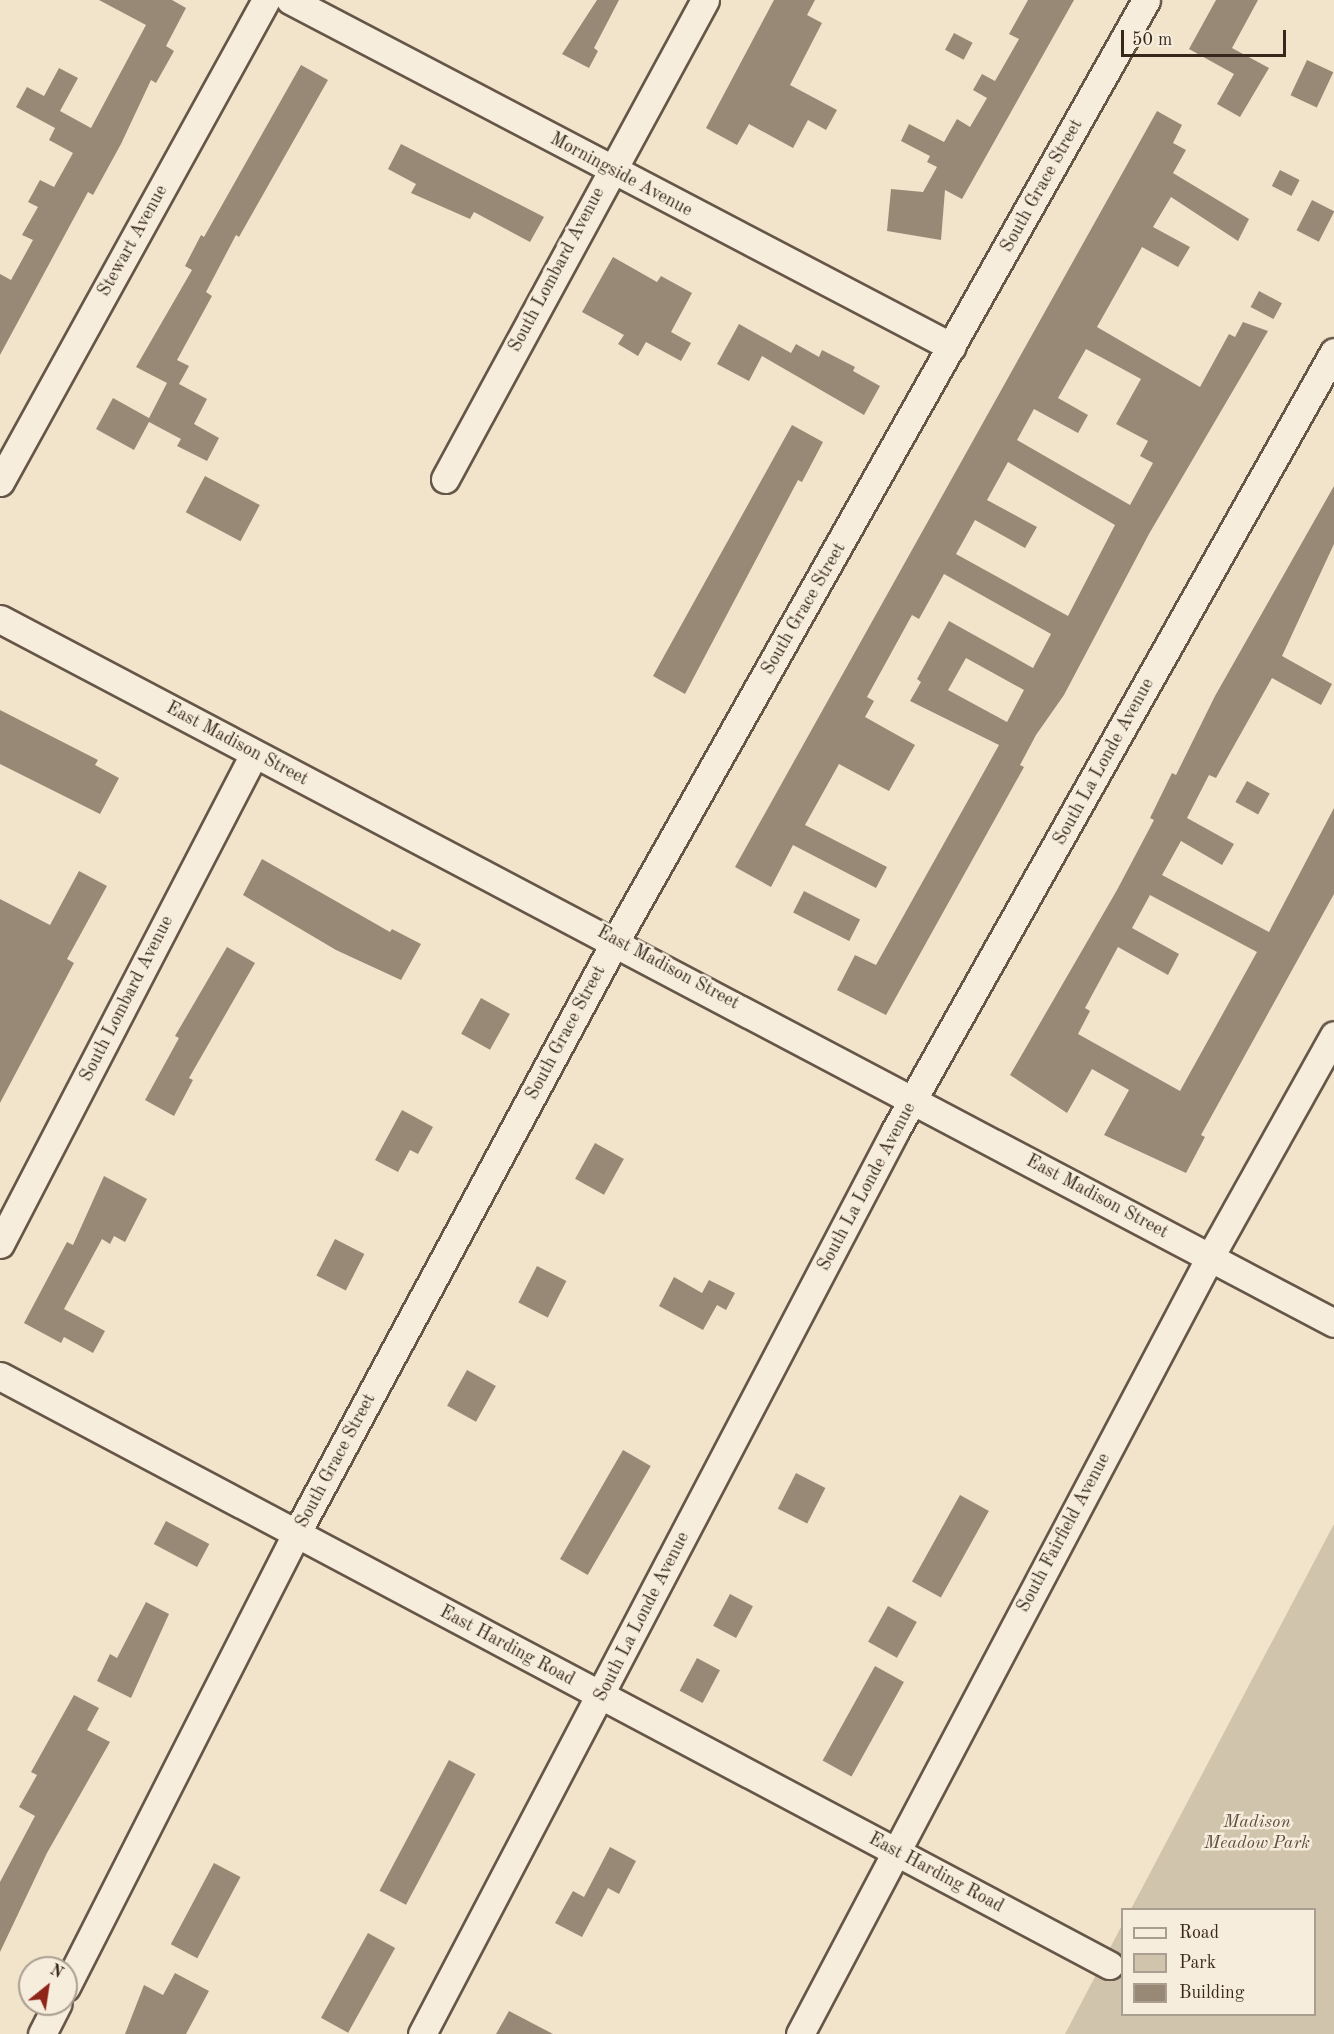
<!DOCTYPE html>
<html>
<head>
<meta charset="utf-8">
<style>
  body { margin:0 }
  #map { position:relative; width:1334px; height:2034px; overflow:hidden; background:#f1e4cb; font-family:"Old Standard TT",serif }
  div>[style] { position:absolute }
  .green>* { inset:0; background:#d1c4ad }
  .building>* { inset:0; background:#988977; transform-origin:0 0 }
  .roads { filter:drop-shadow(2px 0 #665648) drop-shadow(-2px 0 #665648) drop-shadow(0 2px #665648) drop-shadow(0 -2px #665648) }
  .minor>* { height:27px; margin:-13.5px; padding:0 13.5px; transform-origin:13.5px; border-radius:13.5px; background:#f6eddd }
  span { translate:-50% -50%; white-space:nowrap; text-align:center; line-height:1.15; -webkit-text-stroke:5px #f6eddd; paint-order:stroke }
  .street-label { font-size:18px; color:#37271c }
  .park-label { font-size:18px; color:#5e4e40; font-style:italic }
  .legend { position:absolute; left:1121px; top:1908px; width:195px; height:108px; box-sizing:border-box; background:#f6eddd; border:2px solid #aa9e90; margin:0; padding:8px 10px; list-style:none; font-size:18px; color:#37271c }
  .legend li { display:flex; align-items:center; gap:12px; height:30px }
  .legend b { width:30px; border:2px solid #aa9e90 }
  .north { position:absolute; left:18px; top:1956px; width:60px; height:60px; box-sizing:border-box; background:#f6eddd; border:2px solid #aa9e90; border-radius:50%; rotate:30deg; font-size:16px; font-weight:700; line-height:24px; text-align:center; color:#37271c }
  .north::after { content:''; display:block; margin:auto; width:21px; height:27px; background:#8f2418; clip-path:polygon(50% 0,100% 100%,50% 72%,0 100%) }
  .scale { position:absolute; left:1121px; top:30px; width:165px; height:27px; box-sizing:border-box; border:3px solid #37271c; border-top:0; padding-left:8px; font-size:18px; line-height:21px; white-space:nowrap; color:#37271c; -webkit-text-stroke:4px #f6eddd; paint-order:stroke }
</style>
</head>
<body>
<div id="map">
  <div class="green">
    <div style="clip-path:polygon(1334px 1524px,1334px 2034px,1065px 2034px,1122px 1925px,1122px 2014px,1314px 2014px,1314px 1910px,1131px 1909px)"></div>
  </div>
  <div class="building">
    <div style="clip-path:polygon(99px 0,172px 0,186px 8px,166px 46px,174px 51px,156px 83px,151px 80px,121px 144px,93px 195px,88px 192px,0 355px,0 274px,11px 280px,33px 240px,22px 235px,38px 207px,28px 202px,40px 180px,54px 187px,73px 153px,49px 140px,55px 128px,16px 107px,27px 87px,44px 96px,59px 68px,78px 78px,60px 111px,91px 128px,146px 25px)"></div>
    <div style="clip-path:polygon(597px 0,619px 0,594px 48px,598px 51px,589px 68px,562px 54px)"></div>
    <div style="clip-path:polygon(774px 0,815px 0,807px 15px,822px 23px,790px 85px,837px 110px,826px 130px,808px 120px,793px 148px,749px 124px,737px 145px,706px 128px)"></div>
    <div style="clip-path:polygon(1028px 0,1074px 0,962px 199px,945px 190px,941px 240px,887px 231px,891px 189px,923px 192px,937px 167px,927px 162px,930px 156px,901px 141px,909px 124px,944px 142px,957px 119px,970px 127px,987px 98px,973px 90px,982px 74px,995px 81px,1019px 39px,1009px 34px)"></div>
    <div style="clip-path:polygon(1216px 0,1258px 0,1232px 48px,1269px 68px,1240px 117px,1217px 104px,1234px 74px,1189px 49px)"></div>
    <div style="left:954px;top:33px;width:21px;height:19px;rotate:28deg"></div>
    <div style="left:1307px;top:60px;width:29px;height:39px;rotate:25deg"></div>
    <div style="clip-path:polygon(301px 65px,328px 80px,239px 237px,236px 235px,206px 292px,212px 296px,177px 360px,189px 366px,179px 384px,207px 399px,194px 424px,219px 438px,207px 461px,177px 446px,181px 439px,149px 422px,134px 450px,96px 429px,113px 398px,149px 418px,167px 383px,136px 367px,192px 270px,185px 266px,201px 235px,204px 237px)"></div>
    <div style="clip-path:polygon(evenodd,1157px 111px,1182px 125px,1173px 143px,1186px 150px,1173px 173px,1249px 219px,1238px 241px,1171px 197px,1153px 227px,1190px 247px,1178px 267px,1142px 247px,1097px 327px,1200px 387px,1229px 334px,1235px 337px,1243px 322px,1268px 331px,1149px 534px,1064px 695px,1036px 735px,1020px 765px,1024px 767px,886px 1015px,837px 990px,855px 955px,876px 965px,999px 745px,910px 701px,921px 682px,917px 679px,949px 621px,1033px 668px,1051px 634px,944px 574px,919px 619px,912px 615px,867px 697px,874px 701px,865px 717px,915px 745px,903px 766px,889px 791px,839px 764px,805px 825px,887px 867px,876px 888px,793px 845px,771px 887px,735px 867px,1157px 111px,1086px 349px,1141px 379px,1116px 424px,1148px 441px,1140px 456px,1153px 463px,1130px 505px,1017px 440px,1034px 409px,1078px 433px,1088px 415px,1058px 398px,1086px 349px,1157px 111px,1008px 462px,1115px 525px,1068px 616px,956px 554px,975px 520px,1025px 548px,1037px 527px,987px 500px,1008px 462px,1157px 111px,966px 658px,1024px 690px,1007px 722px,948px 690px,966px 658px)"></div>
    <div style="clip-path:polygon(401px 144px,544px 217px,530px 242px,474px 212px,470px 219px,411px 193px,416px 184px,388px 169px)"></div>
    <div style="left:1280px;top:170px;width:22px;height:18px;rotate:27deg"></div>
    <div style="left:1312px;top:200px;width:25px;height:34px;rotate:27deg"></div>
    <div style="clip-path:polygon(613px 257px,657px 282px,661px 276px,692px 293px,671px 332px,691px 343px,681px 361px,646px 342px,638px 356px,618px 344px,624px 335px,582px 312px)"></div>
    <div style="left:1259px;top:291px;width:26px;height:18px;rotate:28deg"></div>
    <div style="clip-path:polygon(739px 324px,791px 353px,796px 344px,819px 357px,822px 350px,855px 367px,853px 371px,880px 386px,864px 415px,762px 356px,749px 381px,717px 364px)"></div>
    <div style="clip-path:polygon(792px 425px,823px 442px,802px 482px,798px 480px,685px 694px,653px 676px)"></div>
    <div style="left:205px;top:476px;width:62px;height:41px;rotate:28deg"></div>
    <div style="clip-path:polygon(evenodd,1334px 486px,1334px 544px,1282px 656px,1332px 684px,1321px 705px,1272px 678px,1216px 778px,1209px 775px,1187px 818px,1234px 844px,1222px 865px,1181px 841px,1162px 875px,1269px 932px,1334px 808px,1334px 894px,1201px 1135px,1205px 1137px,1186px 1173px,1104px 1135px,1129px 1090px,1092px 1069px,1067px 1113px,1010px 1075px,1117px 890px,1154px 820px,1150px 818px,1172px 773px,1176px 775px,1215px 696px,1334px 486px,1150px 895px,1257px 952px,1180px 1091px,1078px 1034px,1090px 1011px,1085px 1008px,1118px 947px,1168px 975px,1179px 954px,1132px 928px,1150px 895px)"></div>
    <div style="clip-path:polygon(0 710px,98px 760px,95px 765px,119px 778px,100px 814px,0 764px)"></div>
    <div style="left:1247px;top:781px;width:26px;height:24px;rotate:29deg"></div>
    <div style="clip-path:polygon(262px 859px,390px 932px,392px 929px,421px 944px,401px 980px,336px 950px,243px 895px)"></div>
    <div style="clip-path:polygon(79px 871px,107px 886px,67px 959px,74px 963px,0 1103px,0 899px,50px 925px)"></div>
    <div style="left:804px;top:891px;width:63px;height:24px;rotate:27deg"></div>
    <div style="clip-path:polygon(227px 947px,255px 963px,189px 1078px,193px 1080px,174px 1116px,145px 1100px,179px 1038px,175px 1036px)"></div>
    <div style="left:481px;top:998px;width:33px;height:41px;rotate:29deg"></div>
    <div style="clip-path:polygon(402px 1110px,433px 1127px,418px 1154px,410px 1150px,398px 1172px,375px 1160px)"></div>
    <div style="left:595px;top:1143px;width:33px;height:41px;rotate:29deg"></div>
    <div style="clip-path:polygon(104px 1176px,147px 1199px,125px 1242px,114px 1236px,110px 1244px,102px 1239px,64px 1309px,105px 1331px,93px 1353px,64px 1337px,61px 1343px,24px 1323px,67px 1242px,73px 1245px)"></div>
    <div style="left:335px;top:1239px;width:33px;height:41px;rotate:27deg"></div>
    <div style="left:537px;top:1266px;width:33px;height:41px;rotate:27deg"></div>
    <div style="clip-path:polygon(674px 1277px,702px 1293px,709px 1280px,735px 1293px,726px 1310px,717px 1305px,703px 1330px,659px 1306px)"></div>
    <div style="left:467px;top:1370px;width:33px;height:41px;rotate:29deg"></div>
    <div style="left:623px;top:1450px;width:32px;height:126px;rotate:30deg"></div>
    <div style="left:796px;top:1473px;width:33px;height:40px;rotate:27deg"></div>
    <div style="left:960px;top:1495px;width:33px;height:99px;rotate:29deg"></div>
    <div style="left:166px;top:1521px;width:49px;height:26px;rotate:28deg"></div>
    <div style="left:730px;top:1594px;width:26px;height:36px;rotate:28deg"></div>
    <div style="clip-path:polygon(146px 1602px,169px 1614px,131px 1698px,97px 1681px,110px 1654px,117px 1658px)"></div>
    <div style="left:888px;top:1606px;width:33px;height:41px;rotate:29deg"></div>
    <div style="left:697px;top:1658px;width:26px;height:37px;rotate:28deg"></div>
    <div style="left:875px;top:1666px;width:33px;height:108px;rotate:29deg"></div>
    <div style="clip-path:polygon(74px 1695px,99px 1708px,87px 1730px,110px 1742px,47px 1853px,0 1952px,0 1882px,35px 1816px,19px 1807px,37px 1775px,31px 1772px)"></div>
    <div style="left:449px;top:1760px;width:30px;height:148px;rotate:28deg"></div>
    <div style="clip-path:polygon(610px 1847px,636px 1861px,619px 1894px,608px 1888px,582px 1937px,555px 1923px,573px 1891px,584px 1897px)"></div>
    <div style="left:214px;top:1863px;width:30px;height:92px;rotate:28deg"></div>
    <div style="left:368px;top:1933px;width:31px;height:97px;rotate:29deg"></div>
    <div style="clip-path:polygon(175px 1973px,209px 1991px,186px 2034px,125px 2034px,144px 1985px,163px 1995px)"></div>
    <div style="clip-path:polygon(509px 2011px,553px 2034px,496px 2034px)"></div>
  </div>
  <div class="roads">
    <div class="minor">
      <div style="left:290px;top:0;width:747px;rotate:27.66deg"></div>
      <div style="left:445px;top:479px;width:545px;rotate:-61.51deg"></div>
      <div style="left:0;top:482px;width:551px;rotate:-61.11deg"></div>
      <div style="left:0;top:619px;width:1508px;rotate:27.82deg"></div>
      <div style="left:0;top:1244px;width:552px;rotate:-62.6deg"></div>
      <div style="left:0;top:1376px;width:1256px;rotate:27.97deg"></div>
      <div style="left:66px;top:1987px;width:508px;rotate:-63.08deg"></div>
      <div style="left:296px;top:1534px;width:675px;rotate:-61.69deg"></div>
      <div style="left:616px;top:940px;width:1079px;rotate:-60.58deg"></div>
      <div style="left:42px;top:2034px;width:34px;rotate:-63deg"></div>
      <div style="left:422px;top:2034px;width:1019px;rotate:-62.35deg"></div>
      <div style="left:895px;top:1131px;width:894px;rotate:-60.6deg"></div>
      <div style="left:800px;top:2034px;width:879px;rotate:-62.18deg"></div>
      <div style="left:1210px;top:1257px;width:254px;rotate:-60.8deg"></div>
    </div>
  </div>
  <div class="street-label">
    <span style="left:621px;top:175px;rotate:28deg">Morningside Avenue</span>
    <span style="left:1042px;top:186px;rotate:-61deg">South Grace Street</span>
    <span style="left:133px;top:241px;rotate:-61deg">Stewart Avenue</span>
    <span style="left:557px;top:270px;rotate:-62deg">South Lombard Avenue</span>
    <span style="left:804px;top:609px;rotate:-60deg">South Grace Street</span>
    <span style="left:237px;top:744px;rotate:28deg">East Madison Street</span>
    <span style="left:1104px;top:762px;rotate:-61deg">South La Londe Avenue</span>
    <span style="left:668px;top:968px;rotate:28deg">East Madison Street</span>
    <span style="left:127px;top:999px;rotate:-63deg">South Lombard Avenue</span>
    <span style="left:566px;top:1033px;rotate:-62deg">South Grace Street</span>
    <span style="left:867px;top:1187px;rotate:-62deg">South La Londe Avenue</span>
    <span style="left:1097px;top:1197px;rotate:28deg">East Madison Street</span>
    <span style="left:336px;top:1461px;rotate:-62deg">South Grace Street</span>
    <span style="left:1064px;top:1533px;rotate:-62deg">South Fairfield Avenue</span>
    <span style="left:642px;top:1617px;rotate:-63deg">South La Londe Avenue</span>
    <span style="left:507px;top:1646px;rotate:28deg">East Harding Road</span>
    <span style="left:936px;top:1873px;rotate:28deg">East Harding Road</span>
  </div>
  <div class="park-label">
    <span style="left:1257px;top:1833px">Madison<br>Meadow Park</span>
  </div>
  <ul class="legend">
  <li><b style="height:8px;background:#f6eddd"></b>Road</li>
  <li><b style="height:16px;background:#d1c4ad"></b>Park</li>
  <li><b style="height:16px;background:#988977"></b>Building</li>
  </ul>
  <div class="north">N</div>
  <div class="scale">50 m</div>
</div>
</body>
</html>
